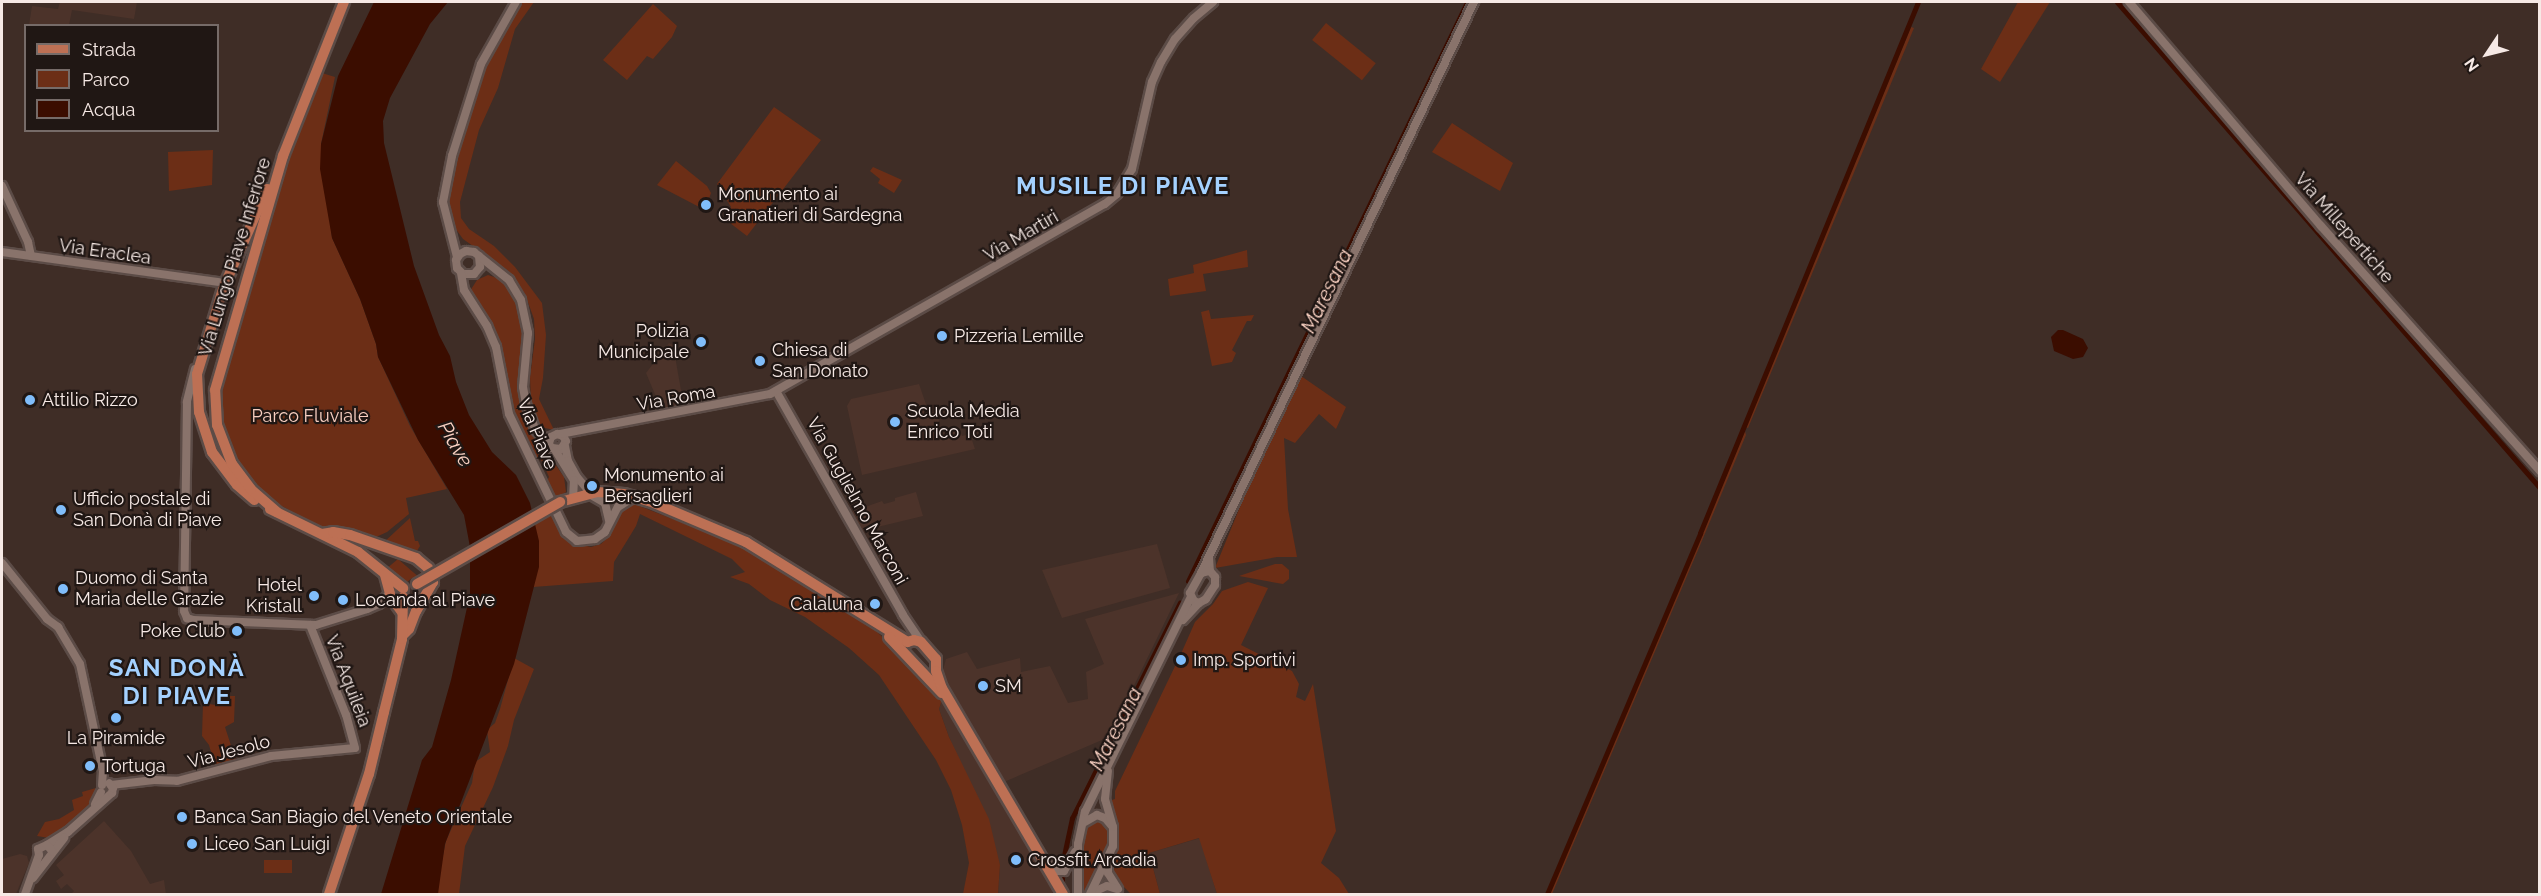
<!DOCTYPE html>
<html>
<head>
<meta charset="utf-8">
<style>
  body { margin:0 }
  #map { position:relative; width:2541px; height:896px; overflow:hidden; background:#3f2d26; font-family:Raleway,sans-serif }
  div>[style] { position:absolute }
  .built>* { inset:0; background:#4c332a }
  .green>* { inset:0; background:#6c2e16; transform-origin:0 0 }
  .water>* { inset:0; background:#3b0d00 }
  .canal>* { height:5px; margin:-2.5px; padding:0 2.5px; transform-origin:2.5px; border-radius:2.5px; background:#3b0d00 }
  .roads { filter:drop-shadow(2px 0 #5c4c47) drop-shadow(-2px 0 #5c4c47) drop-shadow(0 2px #5c4c47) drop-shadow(0 -2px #5c4c47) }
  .minor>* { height:8px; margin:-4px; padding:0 4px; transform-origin:4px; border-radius:4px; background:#89736b }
  .major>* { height:10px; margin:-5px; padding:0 5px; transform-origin:5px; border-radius:5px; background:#bd7054 }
  .bridges { filter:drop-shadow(2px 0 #5c4c47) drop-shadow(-2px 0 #5c4c47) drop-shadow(0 2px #5c4c47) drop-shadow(0 -2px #5c4c47) }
  .major-bridge>* { height:10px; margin:-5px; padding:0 5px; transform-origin:5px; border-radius:5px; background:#bd7054 }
  .dots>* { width:16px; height:16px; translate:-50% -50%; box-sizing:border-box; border:3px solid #201714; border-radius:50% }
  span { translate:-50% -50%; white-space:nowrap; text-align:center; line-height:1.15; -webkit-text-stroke:4.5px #201714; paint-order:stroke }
  .poi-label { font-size:18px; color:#f6e9e5 }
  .left { translate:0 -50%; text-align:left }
  .right { translate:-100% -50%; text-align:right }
  .street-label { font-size:18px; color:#f6e9e5 }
  .park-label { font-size:18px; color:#f8cfc1 }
  .water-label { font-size:20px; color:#fbd2c3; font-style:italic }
  .district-label { font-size:24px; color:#a4d1ff; font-weight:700; letter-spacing:1.5px }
  .frame { position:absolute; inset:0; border:3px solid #f6e9e5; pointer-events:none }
  .legend { position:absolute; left:24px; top:24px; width:195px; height:108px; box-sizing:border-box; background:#201714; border:2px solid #766b68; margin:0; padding:8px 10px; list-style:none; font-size:18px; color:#f6e9e5 }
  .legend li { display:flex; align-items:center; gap:12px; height:30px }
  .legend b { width:30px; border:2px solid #766b68 }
  .north { position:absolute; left:2457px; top:24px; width:60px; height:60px; -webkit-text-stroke:4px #201714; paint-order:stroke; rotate:235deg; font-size:16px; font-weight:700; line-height:24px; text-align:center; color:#f6e9e5 }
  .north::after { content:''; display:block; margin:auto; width:21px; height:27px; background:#f6e9e5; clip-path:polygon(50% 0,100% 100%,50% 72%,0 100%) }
</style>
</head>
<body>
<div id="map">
  <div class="built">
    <div style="clip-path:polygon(60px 2px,137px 2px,134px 19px,72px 10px,69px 25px,29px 25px,32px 6px,58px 9px)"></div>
    <div style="clip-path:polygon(669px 343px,673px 345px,684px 407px,662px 411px,646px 373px)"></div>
    <div style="clip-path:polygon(919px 384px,929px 413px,937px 411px,942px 434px,960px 430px,962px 436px,970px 434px,975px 449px,862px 475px,847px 406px,851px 399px)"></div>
    <div style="clip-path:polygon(916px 492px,923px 516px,861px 531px,851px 512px,882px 501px,884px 504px,895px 501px,895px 498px)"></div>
    <div style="clip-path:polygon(1157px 544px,1170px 588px,1062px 618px,1042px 570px)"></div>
    <div style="clip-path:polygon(1179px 593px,1109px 737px,1004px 782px,942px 674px,946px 659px,967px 652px,977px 669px,1020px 658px,1021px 672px,1050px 666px,1068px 703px,1088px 699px,1086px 672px,1104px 664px,1085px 619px)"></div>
    <div style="clip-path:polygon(942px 700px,956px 718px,1053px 891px,1052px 894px,998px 894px,1000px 865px,949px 737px,939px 709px)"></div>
    <div style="clip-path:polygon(104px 821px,131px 851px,150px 884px,164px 880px,166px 894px,71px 894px,74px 891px,67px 884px,61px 889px,56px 881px,64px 875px,56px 865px)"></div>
    <div style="clip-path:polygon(1200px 838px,1217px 894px,1160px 894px,1149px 853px)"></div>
    <div style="clip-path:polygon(20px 854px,27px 856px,29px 863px,16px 894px,2px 894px,2px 859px)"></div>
  </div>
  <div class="green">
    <div style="clip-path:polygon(519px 2px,534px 2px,515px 29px,498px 88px,479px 130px,460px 202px,461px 218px,469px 229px,494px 246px,515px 267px,542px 303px,546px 335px,543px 378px,539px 399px,554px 430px,541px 427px,531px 404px,530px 377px,535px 339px,534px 319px,525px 294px,507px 270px,463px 239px,450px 221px,446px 206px,450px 176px,487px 56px)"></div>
    <div style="clip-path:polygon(2018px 2px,2050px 2px,2000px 82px,1981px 69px)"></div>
    <div style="clip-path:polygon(653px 4px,677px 26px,672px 37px,653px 59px,647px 56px,627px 80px,603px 60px)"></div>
    <div style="left:1326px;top:23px;width:64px;height:22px;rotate:39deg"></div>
    <div style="clip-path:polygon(1911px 27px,1914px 28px,1748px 428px,1746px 427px,1805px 282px)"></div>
    <div style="clip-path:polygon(322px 73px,335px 77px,321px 144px,332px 238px,360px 299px,376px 344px,378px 357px,410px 426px,447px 489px,406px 498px,409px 514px,387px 532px,374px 538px,324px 529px,267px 498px,245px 476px,233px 453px,223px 428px,220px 405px,219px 386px,288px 155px)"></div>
    <div style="clip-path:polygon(774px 107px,821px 140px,747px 236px,726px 220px,729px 216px,726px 214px,731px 207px,717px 184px)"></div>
    <div style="clip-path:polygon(1452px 123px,1513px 163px,1500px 191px,1432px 152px)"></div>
    <div style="clip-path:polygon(213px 150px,212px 185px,169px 191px,168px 152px)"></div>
    <div style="clip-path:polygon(676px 161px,707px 186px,711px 193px,705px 210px,657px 185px)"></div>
    <div style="clip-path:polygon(873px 167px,902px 180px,894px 193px,878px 183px,880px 179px,870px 171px)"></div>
    <div style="clip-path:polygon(1247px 250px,1248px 267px,1203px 274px,1206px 291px,1170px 296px,1168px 279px,1194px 273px,1193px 265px)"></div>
    <div style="clip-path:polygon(488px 275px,500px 279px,517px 298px,526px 339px,521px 376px,522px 406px,530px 428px,564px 477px,566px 492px,556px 498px,546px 483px,549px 477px,542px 461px,531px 453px,515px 420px,510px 406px,500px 341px,470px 291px,477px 280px)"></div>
    <div style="clip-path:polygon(1209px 310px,1211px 319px,1254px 315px,1251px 321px,1247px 321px,1232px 350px,1236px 353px,1232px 362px,1212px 366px,1201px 312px)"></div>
    <div style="clip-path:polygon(1301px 376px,1346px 407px,1336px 429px,1319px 414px,1295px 443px,1284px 438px,1288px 509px,1297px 557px,1277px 557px,1215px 568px,1253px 475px)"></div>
    <div style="clip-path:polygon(1745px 431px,1746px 435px,1701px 543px,1552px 894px,1548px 894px)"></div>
    <div style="clip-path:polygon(629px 502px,755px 551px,874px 629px,896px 650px,916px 677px,942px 700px,939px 709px,949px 737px,989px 819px,1000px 865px,998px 894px,963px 894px,969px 863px,962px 825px,951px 790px,936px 760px,879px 675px,849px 648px,805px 617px,770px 600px,749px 584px,730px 577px,745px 572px,732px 559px,640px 514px,636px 526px,614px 562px,613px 581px,533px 587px,533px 527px,537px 523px,552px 514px,561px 533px,570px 542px,591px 547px,601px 544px,610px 535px,620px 511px)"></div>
    <div style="clip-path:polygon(410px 518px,415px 541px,418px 541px,420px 546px,415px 554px,383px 543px)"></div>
    <div style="clip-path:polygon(398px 559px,421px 579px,417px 598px,407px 600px,416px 589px,412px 578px,406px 583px,386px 569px)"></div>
    <div style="clip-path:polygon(1275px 564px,1282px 564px,1289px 570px,1289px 579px,1283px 584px,1239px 576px)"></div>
    <div style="clip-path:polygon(1248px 582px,1268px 588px,1241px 645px,1292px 671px,1299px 684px,1296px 697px,1305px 701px,1313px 684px,1336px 831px,1321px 863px,1339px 878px,1349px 894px,1217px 894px,1199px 838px,1149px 853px,1160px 894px,1131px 894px,1120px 883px,1114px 871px,1119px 833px,1109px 801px,1115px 799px,1115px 791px,1177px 662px,1182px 664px,1185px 660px,1180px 656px,1195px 622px,1213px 604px,1222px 591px)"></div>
    <div style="clip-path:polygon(514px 658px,534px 669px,514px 720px,508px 746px,493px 787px,465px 846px,459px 894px,439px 894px,436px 889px,446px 841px,472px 783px,475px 762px,490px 752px,487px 730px,495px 723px,500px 709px)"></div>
    <div style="clip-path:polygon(222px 696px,235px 696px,234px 722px,225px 727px,236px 761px,215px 766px,209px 745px,202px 736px,203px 703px,222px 706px)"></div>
    <div style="clip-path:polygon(96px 788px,89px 805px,63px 829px,49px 838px,37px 836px,45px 822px,59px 819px,74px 810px,72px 800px,83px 796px,82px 792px)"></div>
    <div style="clip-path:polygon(1095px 819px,1102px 820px,1110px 828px,1111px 840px,1087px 894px,1081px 894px,1082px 842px,1085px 827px)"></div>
    <div style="left:292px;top:860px;width:13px;height:28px;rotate:90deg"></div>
  </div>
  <div class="water">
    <div style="clip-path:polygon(374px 2px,448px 2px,430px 24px,390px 98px,383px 121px,384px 143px,414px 266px,439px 335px,450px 356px,456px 382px,469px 415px,492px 452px,516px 475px,530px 503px,539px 541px,539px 567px,514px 664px,445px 844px,438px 894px,381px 894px,422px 760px,432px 747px,451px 680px,470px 594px,470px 547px,464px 515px,418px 440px,378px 357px,376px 344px,360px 299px,332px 238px,320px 169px,321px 144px,338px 76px)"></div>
    <div style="clip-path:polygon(2058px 330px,2063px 330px,2083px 339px,2088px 348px,2083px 357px,2073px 359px,2054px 351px,2051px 337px)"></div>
  </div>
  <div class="canal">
    <div style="left:2117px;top:2px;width:644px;rotate:48.96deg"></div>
    <div style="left:1188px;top:581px;width:643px;rotate:-64.27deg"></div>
    <div style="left:1063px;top:860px;width:43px;rotate:-77.9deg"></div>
    <div style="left:1072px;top:818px;width:241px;rotate:-63.4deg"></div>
    <div style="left:1062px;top:875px;width:5px;rotate:90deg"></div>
    <div style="left:1547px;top:894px;width:392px;rotate:-67deg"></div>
    <div style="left:1700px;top:533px;width:574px;rotate:-67.68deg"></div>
  </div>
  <div class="roads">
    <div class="minor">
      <div style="left:2129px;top:2px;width:295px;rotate:49.4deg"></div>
      <div style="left:2321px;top:226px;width:329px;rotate:48.2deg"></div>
      <div style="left:2px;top:186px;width:62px;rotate:65.1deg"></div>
      <div style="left:28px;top:242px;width:14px;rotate:78deg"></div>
      <div style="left:2px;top:252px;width:219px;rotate:7.9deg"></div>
      <div style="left:479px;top:256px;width:11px;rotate:85deg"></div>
      <div style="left:480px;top:267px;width:9px;rotate:131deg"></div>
      <div style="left:474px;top:274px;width:11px;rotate:180deg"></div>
      <div style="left:463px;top:274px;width:8px;rotate:-135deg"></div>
      <div style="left:457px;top:268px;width:8px;rotate:-97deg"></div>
      <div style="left:456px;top:260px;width:7px;rotate:-56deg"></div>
      <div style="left:460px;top:254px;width:7px;rotate:-27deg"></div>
      <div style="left:466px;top:251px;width:8px;rotate:7deg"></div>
      <div style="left:474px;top:252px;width:45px;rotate:38.7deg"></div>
      <div style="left:509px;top:280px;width:23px;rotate:59deg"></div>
      <div style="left:521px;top:300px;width:34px;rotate:78deg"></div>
      <div style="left:528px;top:333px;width:54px;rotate:95.3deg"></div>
      <div style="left:523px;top:387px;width:17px;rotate:80deg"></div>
      <div style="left:526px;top:404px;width:27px;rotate:70deg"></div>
      <div style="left:535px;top:429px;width:25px;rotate:48deg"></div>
      <div style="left:552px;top:448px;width:9px;rotate:6deg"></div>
      <div style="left:561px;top:449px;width:9px;rotate:-58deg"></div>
      <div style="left:566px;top:441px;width:6px;rotate:-121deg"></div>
      <div style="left:563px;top:436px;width:6px;rotate:-162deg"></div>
      <div style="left:557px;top:434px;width:7px;rotate:153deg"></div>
      <div style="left:551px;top:437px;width:6px;rotate:108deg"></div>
      <div style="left:457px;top:257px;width:57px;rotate:-104.3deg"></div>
      <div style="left:443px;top:202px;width:47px;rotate:-78.9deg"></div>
      <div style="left:452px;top:156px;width:96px;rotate:-72.5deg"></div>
      <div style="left:481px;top:64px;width:71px;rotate:-60.6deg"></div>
      <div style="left:461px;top:273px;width:17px;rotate:80deg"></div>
      <div style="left:464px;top:290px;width:43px;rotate:57.4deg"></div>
      <div style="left:487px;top:326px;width:23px;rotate:67deg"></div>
      <div style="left:496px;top:347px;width:68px;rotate:79deg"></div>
      <div style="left:509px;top:414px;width:131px;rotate:64.2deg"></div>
      <div style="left:566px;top:532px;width:14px;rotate:39deg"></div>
      <div style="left:577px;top:541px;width:18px;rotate:-6deg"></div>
      <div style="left:595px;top:539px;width:12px;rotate:-35deg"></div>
      <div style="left:605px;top:532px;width:28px;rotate:-63deg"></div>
      <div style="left:618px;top:507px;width:19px;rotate:-32deg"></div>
      <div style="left:195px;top:369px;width:34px;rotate:104deg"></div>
      <div style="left:187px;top:402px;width:209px;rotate:90.8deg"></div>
      <div style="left:184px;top:611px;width:8px;rotate:67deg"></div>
      <div style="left:187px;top:618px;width:6px;rotate:18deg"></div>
      <div style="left:193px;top:620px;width:123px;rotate:2.3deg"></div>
      <div style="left:316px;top:625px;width:53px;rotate:-17.4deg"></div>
      <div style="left:367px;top:609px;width:13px;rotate:-23deg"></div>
      <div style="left:379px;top:604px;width:16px;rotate:-45deg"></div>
      <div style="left:776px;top:391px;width:257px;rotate:60.4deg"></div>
      <div style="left:903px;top:615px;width:32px;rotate:56deg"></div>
      <div style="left:560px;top:434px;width:214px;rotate:-10.8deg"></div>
      <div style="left:770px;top:394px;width:385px;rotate:-29.6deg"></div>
      <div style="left:1105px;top:204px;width:16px;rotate:-40deg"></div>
      <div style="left:1117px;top:194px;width:29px;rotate:-59deg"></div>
      <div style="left:1132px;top:169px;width:89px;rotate:-77.1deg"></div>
      <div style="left:1152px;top:82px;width:22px;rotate:-66deg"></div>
      <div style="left:1161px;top:62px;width:27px;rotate:-59deg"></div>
      <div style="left:1175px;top:39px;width:28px;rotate:-48deg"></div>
      <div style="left:1194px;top:18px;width:25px;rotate:-40deg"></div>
      <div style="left:565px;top:446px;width:15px;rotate:79deg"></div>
      <div style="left:568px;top:461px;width:18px;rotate:61deg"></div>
      <div style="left:577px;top:477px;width:16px;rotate:50deg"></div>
      <div style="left:587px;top:489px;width:8px;rotate:14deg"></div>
      <div style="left:555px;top:450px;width:36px;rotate:58deg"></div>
      <div style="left:574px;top:480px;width:18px;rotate:93deg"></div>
      <div style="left:591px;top:495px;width:16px;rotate:30deg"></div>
      <div style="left:605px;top:503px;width:18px;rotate:77deg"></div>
      <div style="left:1209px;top:558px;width:13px;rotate:86deg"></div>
      <div style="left:1210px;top:571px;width:8px;rotate:50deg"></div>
      <div style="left:1215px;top:577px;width:8px;rotate:90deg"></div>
      <div style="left:1215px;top:585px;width:17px;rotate:123deg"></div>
      <div style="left:1206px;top:599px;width:8px;rotate:150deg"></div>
      <div style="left:1199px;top:603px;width:5px;rotate:-158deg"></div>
      <div style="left:1194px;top:601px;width:9px;rotate:-117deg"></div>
      <div style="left:1190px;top:593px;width:23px;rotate:-61deg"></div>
      <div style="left:1201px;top:573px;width:9px;rotate:-13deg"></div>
      <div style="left:2px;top:563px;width:72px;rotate:51.2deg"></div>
      <div style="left:47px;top:619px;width:14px;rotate:36deg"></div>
      <div style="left:58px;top:627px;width:43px;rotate:59.3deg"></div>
      <div style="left:80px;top:664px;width:109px;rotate:77.9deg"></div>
      <div style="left:103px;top:771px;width:14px;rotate:94deg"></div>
      <div style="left:1201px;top:573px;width:633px;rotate:-64.45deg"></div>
      <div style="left:1183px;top:620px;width:23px;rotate:-47deg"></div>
      <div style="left:111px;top:785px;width:43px;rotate:-6.6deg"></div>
      <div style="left:154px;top:780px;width:23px;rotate:2deg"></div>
      <div style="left:177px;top:781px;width:97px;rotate:-14.9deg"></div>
      <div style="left:271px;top:756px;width:84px;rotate:-5.4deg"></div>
      <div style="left:355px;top:748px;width:34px;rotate:-105deg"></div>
      <div style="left:346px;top:715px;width:97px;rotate:-111.8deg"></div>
      <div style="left:95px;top:804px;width:13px;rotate:-63deg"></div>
      <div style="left:1083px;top:823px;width:16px;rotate:-30deg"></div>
      <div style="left:1097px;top:815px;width:9px;rotate:21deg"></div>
      <div style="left:1105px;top:818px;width:11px;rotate:49deg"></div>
      <div style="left:47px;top:845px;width:25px;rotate:-32deg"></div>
      <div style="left:68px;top:832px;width:59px;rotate:-41.6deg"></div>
      <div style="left:112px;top:793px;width:5px;rotate:-79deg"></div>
      <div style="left:113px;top:788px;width:6px;rotate:-129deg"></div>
      <div style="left:1108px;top:858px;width:15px;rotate:90deg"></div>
      <div style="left:1108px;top:873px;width:19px;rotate:58deg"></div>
      <div style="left:1048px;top:864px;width:11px;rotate:38deg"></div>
      <div style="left:1057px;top:871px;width:7px"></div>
      <div style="left:1064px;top:871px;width:22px;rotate:-60deg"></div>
      <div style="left:33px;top:878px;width:51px;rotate:-52.2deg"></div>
      <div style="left:1091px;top:893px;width:17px;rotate:-24deg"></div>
      <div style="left:1107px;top:886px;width:10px;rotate:17deg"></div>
      <div style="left:25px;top:894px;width:41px;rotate:-70.3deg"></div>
      <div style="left:39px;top:855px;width:6px;rotate:-99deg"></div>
      <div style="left:38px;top:849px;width:10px;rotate:-24deg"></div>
      <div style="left:47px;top:845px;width:8px;rotate:50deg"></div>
      <div style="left:1078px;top:894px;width:50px;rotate:-90deg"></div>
      <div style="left:1078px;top:844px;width:33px;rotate:-78deg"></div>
      <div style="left:1085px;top:812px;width:240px;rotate:-63.8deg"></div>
      <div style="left:1090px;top:894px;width:53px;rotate:-64.4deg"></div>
      <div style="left:1113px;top:846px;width:19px;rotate:-90deg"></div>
      <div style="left:1113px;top:827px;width:29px;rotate:-106deg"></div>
      <div style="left:1105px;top:799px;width:28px;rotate:-84deg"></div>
    </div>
    <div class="major">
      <div style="left:225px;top:284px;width:104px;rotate:-66.1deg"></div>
      <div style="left:223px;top:289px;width:89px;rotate:107deg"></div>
      <div style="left:197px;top:374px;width:38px;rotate:87deg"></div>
      <div style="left:199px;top:412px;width:42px;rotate:72deg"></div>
      <div style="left:212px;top:452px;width:41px;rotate:52.9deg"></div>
      <div style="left:237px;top:485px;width:23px;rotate:41deg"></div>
      <div style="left:560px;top:502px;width:38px;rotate:-15deg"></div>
      <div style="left:597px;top:492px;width:27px;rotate:4deg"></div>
      <div style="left:624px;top:494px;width:26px;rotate:16deg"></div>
      <div style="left:649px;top:501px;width:105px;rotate:22.9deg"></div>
      <div style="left:746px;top:542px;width:190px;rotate:31.8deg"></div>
      <div style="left:270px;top:509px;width:98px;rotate:26deg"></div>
      <div style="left:358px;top:552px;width:58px;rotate:38.7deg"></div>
      <div style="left:277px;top:512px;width:35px;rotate:-139deg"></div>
      <div style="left:251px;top:489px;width:31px;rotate:-127deg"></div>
      <div style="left:232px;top:464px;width:42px;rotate:-111deg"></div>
      <div style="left:217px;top:425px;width:35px;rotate:-93deg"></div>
      <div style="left:215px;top:390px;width:244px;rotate:-73.8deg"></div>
      <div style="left:283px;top:156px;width:166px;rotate:-68.4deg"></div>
      <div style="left:322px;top:534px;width:11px;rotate:-10deg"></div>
      <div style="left:333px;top:532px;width:17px;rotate:10deg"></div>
      <div style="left:350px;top:535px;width:70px;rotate:19.2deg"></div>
      <div style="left:416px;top:558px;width:16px;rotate:40deg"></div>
      <div style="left:428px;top:568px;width:15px;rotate:70deg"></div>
      <div style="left:433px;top:582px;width:34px;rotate:120deg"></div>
      <div style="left:416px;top:611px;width:19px;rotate:111deg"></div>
      <div style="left:409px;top:629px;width:8px;rotate:135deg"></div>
      <div style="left:385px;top:575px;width:23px;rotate:75deg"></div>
      <div style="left:391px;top:597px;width:19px;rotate:54deg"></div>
      <div style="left:889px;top:637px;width:77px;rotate:46.6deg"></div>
      <div style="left:907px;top:642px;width:7px;rotate:-16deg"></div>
      <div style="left:914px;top:640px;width:7px;rotate:16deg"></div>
      <div style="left:921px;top:642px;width:23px;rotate:49deg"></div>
      <div style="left:936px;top:659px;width:12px;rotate:90deg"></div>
      <div style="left:936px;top:671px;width:18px;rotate:71deg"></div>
      <div style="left:942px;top:688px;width:239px;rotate:59.6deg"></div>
      <div style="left:329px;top:894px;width:126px;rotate:-71.6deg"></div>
      <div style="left:369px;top:774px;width:64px;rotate:-76.4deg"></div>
      <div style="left:384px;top:712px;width:75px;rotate:-76.1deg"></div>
      <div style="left:402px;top:639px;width:42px;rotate:-88.6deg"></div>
    </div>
  </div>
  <div class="bridges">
    <div class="major-bridge">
      <div style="left:417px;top:584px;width:165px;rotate:-29.8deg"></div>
    </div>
  </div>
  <div class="dots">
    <div style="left:706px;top:205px;background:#80bdfa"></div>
    <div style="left:942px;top:336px;background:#80bdfa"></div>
    <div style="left:701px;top:342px;background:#80bdfa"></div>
    <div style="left:760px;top:361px;background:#80bdfa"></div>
    <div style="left:30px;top:400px;background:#80bdfa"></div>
    <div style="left:895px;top:422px;background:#80bdfa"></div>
    <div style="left:592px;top:486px;background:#80bdfa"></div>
    <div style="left:61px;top:510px;background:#80bdfa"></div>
    <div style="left:63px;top:589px;background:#80bdfa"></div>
    <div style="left:314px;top:596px;background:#80bdfa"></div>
    <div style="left:343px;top:600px;background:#80bdfa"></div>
    <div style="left:875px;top:604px;background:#80bdfa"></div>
    <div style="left:237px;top:631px;background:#80bdfa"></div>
    <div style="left:1181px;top:660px;background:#80bdfa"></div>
    <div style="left:983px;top:686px;background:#80bdfa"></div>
    <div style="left:116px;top:718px;background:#80bdfa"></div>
    <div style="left:90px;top:766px;background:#80bdfa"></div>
    <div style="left:182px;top:817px;background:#80bdfa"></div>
    <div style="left:192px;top:844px;background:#80bdfa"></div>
    <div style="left:1016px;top:860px;background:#80bdfa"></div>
  </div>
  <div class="poi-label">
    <span class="left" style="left:718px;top:205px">Monumento ai<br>Granatieri di Sardegna</span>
    <span class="right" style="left:689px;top:342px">Polizia<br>Municipale</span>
    <span class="left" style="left:954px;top:336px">Pizzeria Lemille</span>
    <span class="left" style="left:772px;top:361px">Chiesa di<br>San Donato</span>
    <span class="left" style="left:42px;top:400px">Attilio Rizzo</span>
    <span class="left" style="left:907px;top:422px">Scuola Media<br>Enrico Toti</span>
    <span class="left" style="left:604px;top:486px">Monumento ai<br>Bersaglieri</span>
    <span class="left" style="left:73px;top:510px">Ufficio postale di<br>San Donà di Piave</span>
    <span class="left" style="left:75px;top:589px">Duomo di Santa<br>Maria delle Grazie</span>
    <span class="right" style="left:302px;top:596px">Hotel<br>Kristall</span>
    <span class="left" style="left:355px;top:600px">Locanda al Piave</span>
    <span class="right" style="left:863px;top:604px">Calaluna</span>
    <span class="right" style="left:225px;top:631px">Poke Club</span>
    <span class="left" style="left:1193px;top:660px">Imp. Sportivi</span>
    <span class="left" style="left:995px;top:686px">SM</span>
    <span style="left:116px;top:738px">La Piramide</span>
    <span class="left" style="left:102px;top:766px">Tortuga</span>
    <span class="left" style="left:194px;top:817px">Banca San Biagio del Veneto Orientale</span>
    <span class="left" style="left:204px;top:844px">Liceo San Luigi</span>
    <span class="left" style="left:1028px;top:860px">Crossfit Arcadia</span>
  </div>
  <div class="street-label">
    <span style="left:2344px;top:228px;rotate:49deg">Via Millepertiche</span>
    <span style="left:1021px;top:236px;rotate:-30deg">Via Martiri</span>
    <span style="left:105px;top:252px;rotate:8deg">Via Eraclea</span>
    <span style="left:235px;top:257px;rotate:-73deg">Via Lungo Piave Inferiore</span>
    <span style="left:676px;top:398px;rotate:-10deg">Via Roma</span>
    <span style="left:537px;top:434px;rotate:67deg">Via Piave</span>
    <span style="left:857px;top:501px;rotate:61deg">Via Guglielmo Marconi</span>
    <span style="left:348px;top:681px;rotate:69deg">Via Aquileia</span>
    <span style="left:229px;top:752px;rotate:-15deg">Via Jesolo</span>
  </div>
  <div class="park-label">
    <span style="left:310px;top:416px">Parco Fluviale</span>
  </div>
  <div class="water-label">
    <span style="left:1327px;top:291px;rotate:-64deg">Maresana</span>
    <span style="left:455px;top:444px;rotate:60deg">Piave</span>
    <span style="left:1116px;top:729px;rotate:-63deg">Maresana</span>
  </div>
  <div class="district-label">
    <span style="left:1123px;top:186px">MUSILE DI PIAVE</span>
    <span style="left:177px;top:682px">SAN DONÀ<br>DI PIAVE</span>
  </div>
  <div class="frame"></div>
  <ul class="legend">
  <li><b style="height:8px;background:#bd7054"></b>Strada</li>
  <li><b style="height:16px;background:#6c2e16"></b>Parco</li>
  <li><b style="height:16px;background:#3b0d00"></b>Acqua</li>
  </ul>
  <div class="north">N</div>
</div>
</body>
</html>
